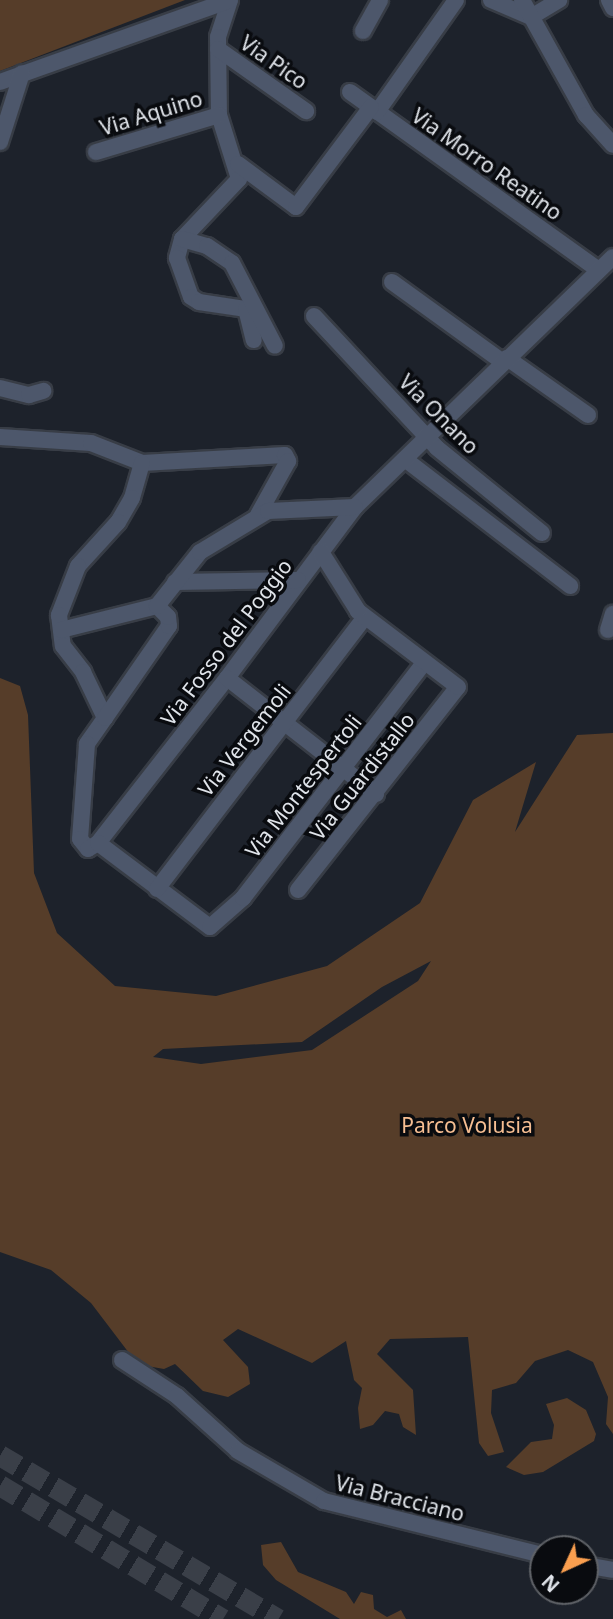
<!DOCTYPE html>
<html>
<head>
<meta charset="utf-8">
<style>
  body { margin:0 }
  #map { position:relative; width:613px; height:1619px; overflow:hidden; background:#1d222b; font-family:"Noto Sans",sans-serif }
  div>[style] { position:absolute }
  .green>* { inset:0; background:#563d29 }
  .highway-tunnel>* { height:21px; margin-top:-10.5px; transform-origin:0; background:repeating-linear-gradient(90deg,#3a3f48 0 21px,transparent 0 31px) }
  .roads { filter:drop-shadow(2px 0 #383d46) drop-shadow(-2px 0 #383d46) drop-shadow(0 2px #383d46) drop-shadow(0 -2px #383d46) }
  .minor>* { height:16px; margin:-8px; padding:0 8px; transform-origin:8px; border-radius:8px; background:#4d576b }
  span { translate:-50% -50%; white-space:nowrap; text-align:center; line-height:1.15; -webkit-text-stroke:7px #090b0f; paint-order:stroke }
  .street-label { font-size:21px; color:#e0e4ea }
  .park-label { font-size:21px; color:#f6be92 }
  .north { position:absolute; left:529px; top:1535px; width:70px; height:70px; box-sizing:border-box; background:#090b0f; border:2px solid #5f6267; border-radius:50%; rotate:225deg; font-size:19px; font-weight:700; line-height:28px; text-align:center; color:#e0e4ea }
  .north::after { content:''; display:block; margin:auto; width:24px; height:32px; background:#fa9f4f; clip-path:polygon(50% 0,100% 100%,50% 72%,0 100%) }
</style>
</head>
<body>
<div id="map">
  <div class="green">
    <div style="clip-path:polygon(0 0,185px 0,0 71px)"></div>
    <div style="clip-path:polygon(evenodd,0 678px,20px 686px,28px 715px,34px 873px,57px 933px,115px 986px,216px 996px,327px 966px,420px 903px,473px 800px,536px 762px,515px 832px,577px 735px,613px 733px,613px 1434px,606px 1424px,608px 1397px,593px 1362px,568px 1350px,535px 1361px,516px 1383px,492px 1390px,491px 1413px,504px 1452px,488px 1456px,479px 1443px,468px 1337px,390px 1339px,377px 1354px,413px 1390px,416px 1435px,403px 1427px,399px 1414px,385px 1411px,373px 1425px,360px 1429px,358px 1408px,362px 1388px,354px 1380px,346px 1341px,312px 1363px,238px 1329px,223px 1340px,248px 1367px,250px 1384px,228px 1397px,203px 1391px,175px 1364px,164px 1369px,147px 1366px,129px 1353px,91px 1303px,51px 1270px,0 1252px,0 678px,431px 961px,418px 981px,312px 1050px,201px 1064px,153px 1057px,163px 1049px,302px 1042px,382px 987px,431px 961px)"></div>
    <div style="clip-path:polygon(567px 1398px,586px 1410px,596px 1434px,594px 1441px,543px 1472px,524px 1475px,506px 1467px,531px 1442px,552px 1439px,554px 1425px,546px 1404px)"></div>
    <div style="clip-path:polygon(281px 1542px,298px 1572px,346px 1592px,354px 1604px,361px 1592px,373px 1595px,374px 1609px,387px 1617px,401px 1610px,406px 1619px,340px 1619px,276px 1580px,263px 1565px,261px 1545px)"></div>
  </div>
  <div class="highway-tunnel">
    <div style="left:0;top:1455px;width:323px;rotate:30.5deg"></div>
    <div style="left:0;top:1485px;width:260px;rotate:31deg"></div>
  </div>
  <div class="roads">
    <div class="minor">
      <div style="left:230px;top:0;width:39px;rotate:108deg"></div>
      <div style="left:218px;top:37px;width:78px;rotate:89.3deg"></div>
      <div style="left:219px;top:115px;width:67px;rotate:72.6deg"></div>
      <div style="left:239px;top:179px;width:83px;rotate:133.5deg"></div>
      <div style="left:182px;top:239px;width:20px;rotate:105deg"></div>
      <div style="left:177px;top:258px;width:41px;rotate:70.3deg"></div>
      <div style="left:191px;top:297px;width:9px;rotate:32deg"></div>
      <div style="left:199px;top:302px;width:48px;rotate:8.5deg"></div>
      <div style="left:246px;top:309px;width:32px;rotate:76deg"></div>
      <div style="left:491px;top:0;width:43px;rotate:23deg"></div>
      <div style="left:531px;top:17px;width:33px;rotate:-31deg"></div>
      <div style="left:522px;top:0;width:132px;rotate:60.9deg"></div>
      <div style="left:586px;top:115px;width:40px;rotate:48deg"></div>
      <div style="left:609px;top:0;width:9px;rotate:63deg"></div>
      <div style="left:363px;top:31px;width:35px;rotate:-61deg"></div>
      <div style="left:218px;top:49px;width:108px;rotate:35.2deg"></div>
      <div style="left:0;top:82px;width:244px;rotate:-19.6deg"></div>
      <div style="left:350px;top:92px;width:306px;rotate:35.6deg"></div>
      <div style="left:377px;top:112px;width:137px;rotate:-54.8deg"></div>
      <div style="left:0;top:142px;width:72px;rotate:-72.3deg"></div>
      <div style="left:96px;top:152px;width:128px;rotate:-16.7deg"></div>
      <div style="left:238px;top:164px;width:72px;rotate:36.6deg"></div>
      <div style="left:296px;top:207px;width:125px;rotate:-53.1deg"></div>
      <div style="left:182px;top:239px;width:26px;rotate:16deg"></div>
      <div style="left:207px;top:246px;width:30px;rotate:34deg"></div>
      <div style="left:232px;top:263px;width:93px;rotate:62.6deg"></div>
      <div style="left:392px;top:282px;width:137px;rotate:35.8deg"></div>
      <div style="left:314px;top:316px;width:180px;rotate:47deg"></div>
      <div style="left:437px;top:448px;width:135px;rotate:39deg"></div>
      <div style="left:507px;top:358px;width:99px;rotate:35.1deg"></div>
      <div style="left:0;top:388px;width:30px;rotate:14deg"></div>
      <div style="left:29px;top:395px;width:15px;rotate:-16deg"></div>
      <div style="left:0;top:437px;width:91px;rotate:3.8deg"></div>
      <div style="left:91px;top:443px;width:55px;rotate:21.4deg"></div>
      <div style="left:142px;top:463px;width:143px;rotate:-3.2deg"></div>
      <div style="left:285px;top:455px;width:7px;rotate:63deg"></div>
      <div style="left:288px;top:461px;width:62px;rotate:119.1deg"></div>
      <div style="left:406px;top:460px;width:207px;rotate:37.5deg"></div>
      <div style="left:142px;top:463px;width:36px;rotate:106deg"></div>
      <div style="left:132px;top:498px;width:28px;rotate:120deg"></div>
      <div style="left:118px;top:522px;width:59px;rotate:132.3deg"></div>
      <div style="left:78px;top:566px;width:53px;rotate:111.2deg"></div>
      <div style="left:59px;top:615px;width:31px;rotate:83deg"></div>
      <div style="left:63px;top:646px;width:33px;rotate:52deg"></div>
      <div style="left:83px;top:672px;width:51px;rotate:64.4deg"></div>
      <div style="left:105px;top:718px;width:32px;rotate:125deg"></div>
      <div style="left:87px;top:744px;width:95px;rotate:94.2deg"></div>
      <div style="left:80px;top:839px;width:13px;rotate:51deg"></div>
      <div style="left:88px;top:849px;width:12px;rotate:-31deg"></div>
      <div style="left:98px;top:843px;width:209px;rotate:-52deg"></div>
      <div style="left:227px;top:678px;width:214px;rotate:-53.2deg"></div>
      <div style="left:355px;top:507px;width:359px;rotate:-44.1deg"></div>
      <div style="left:175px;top:582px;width:123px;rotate:-0.9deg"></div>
      <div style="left:61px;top:630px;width:99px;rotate:-14deg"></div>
      <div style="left:608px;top:630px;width:17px;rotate:-73deg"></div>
      <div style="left:227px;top:678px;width:189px;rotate:37.9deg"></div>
      <div style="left:105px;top:718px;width:112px;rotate:-55.2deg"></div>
      <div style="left:169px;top:626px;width:9px;rotate:-96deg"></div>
      <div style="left:168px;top:617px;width:16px;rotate:-135deg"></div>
      <div style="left:157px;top:606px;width:69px;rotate:-51.5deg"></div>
      <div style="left:200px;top:552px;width:79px;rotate:-31.1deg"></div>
      <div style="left:268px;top:511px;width:87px;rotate:-2.6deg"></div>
      <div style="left:98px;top:843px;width:140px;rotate:36.9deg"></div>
      <div style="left:210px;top:927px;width:44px;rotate:-41.3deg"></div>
      <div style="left:243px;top:898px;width:297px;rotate:-52.4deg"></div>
      <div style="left:157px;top:889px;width:342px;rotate:-52.6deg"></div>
      <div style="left:298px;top:890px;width:258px;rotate:-51.8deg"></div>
      <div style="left:458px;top:687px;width:126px;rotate:-142.8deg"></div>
      <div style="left:358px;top:611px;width:70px;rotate:-122.1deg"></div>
      <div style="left:122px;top:1360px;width:66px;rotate:33.2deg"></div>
      <div style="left:177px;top:1396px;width:82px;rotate:42deg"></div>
      <div style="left:238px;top:1451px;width:99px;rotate:30.2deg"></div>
      <div style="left:324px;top:1501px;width:226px;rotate:13.9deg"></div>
      <div style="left:585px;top:1565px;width:28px;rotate:10deg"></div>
    </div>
  </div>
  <div class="street-label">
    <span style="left:274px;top:62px;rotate:35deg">Via Pico</span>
    <span style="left:151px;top:113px;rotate:-17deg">Via Aquino</span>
    <span style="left:487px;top:164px;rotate:35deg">Via Morro Reatino</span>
    <span style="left:439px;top:414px;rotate:45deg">Via Onano</span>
    <span style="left:226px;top:642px;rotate:-53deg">Via Fosso del Poggio</span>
    <span style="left:244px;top:740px;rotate:-52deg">Via Vergemoli</span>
    <span style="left:362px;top:776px;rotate:-52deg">Via Guardistallo</span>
    <span style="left:303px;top:786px;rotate:-52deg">Via Montespertoli</span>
    <span style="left:400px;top:1498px;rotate:14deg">Via Bracciano</span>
  </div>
  <div class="park-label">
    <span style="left:467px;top:1125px">Parco Volusia</span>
  </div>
  <div class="north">N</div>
</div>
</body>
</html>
